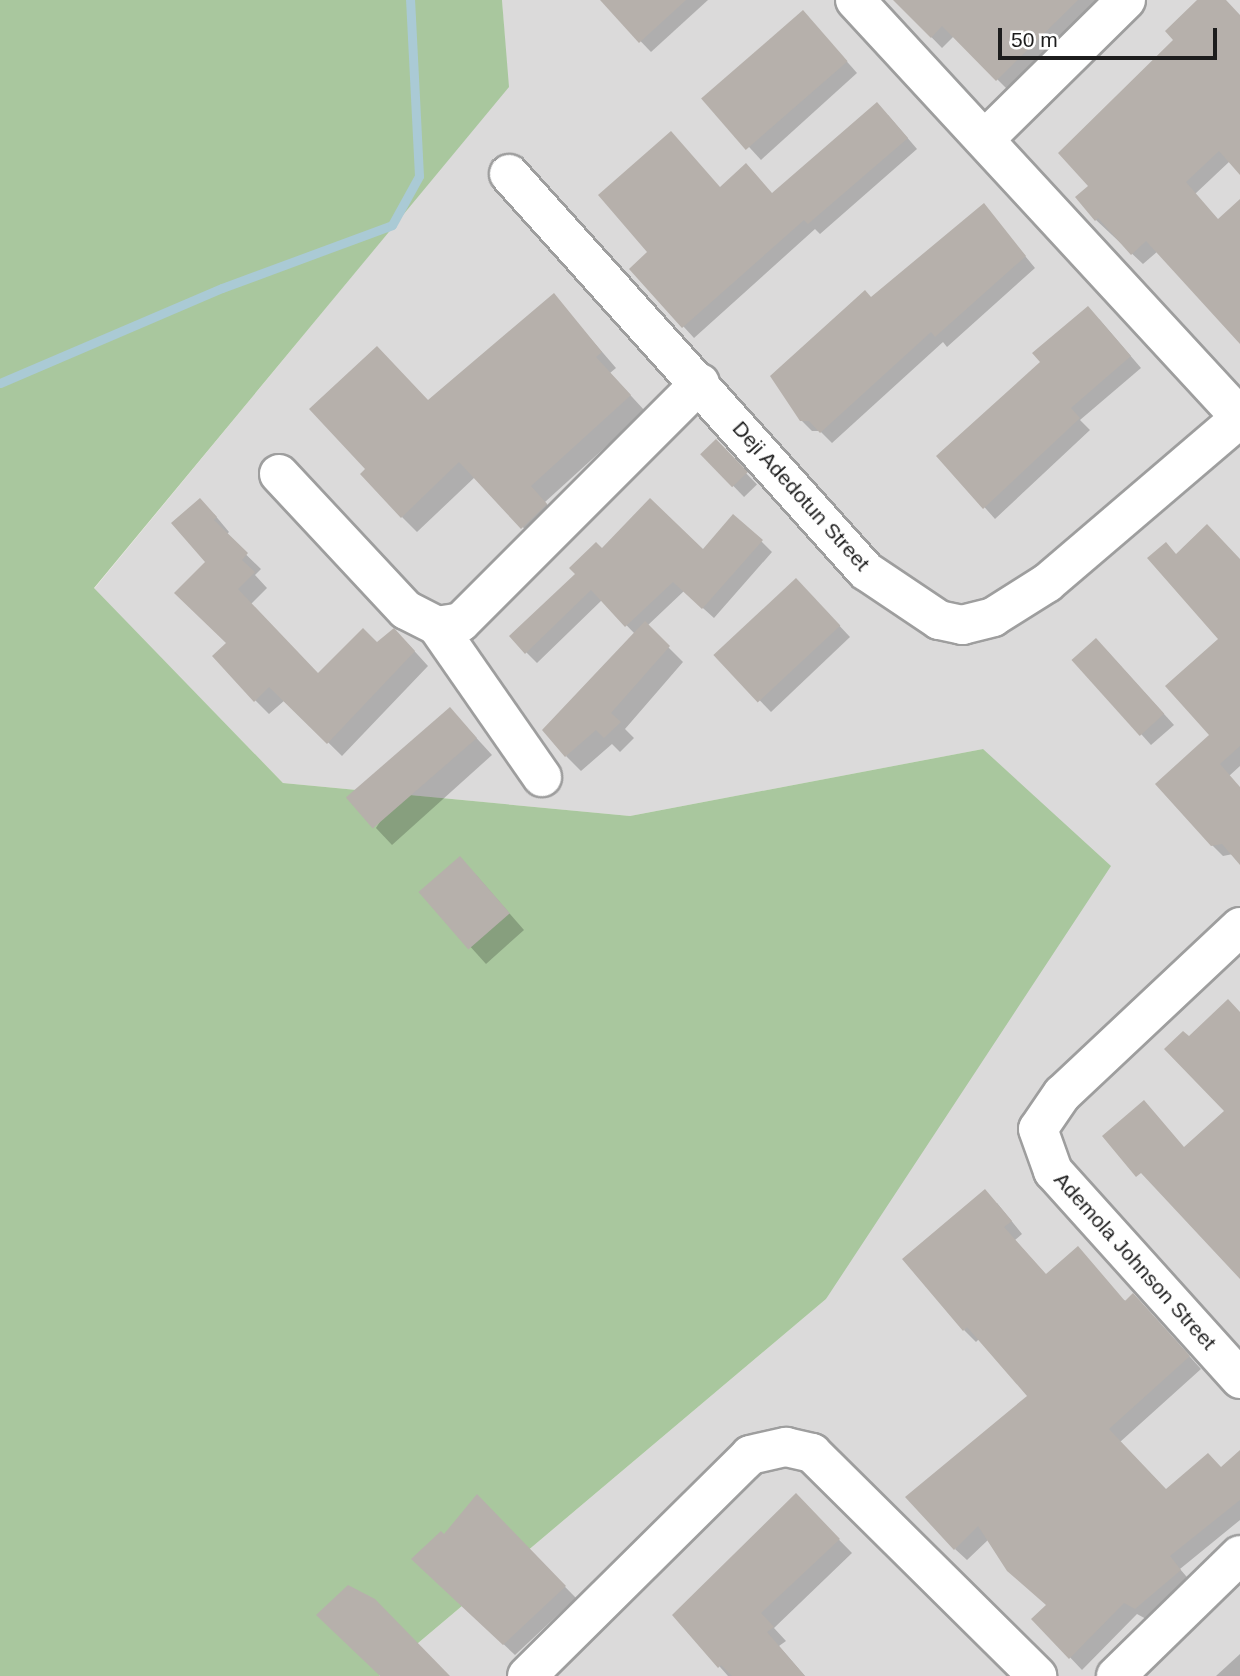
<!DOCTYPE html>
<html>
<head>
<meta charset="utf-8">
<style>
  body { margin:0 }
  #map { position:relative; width:1240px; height:1676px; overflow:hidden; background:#edebe5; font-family:Helvetica,sans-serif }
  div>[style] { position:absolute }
  .residential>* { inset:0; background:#dbdada }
  .forest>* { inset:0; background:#a9c79e }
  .shadow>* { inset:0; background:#0003; transform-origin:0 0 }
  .stream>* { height:9px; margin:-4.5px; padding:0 4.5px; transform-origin:4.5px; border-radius:4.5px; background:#aacad5 }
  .building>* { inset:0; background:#b6b0ab; transform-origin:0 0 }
  .roads { filter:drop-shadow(2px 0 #9e9e9e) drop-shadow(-2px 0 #9e9e9e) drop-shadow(0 2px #9e9e9e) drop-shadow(0 -2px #9e9e9e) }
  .minor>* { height:38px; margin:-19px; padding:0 19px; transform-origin:19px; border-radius:19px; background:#fff }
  span { translate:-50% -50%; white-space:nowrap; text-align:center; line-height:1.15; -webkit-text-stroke:5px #fff; paint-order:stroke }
  .street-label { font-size:21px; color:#1d1d1d }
  .scale { position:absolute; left:998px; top:28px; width:219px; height:32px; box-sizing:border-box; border:4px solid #1d1d1d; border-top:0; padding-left:9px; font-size:21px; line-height:24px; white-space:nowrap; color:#1d1d1d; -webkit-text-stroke:5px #fff; paint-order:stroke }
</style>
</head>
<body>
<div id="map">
  <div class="residential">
    <div style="clip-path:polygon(502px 0,1240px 0,1240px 1676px,379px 1676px,826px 1299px,983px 749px,630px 816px,283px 783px,94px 589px,508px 87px)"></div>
  </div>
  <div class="forest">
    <div style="clip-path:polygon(0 0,502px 0,509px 87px,94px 588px,283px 783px,630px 816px,983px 749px,1111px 866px,826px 1299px,379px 1676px,0 1676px)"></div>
  </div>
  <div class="shadow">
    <div style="clip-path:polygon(601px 0,708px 0,651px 52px)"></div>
    <div style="clip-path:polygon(919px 0,1099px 0,1008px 90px,954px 36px,942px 48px,907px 12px)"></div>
    <div style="clip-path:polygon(1200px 0,1224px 0,1240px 17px,1240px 172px,1230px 161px,1195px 194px,1219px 221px,1240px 202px,1240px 342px,1158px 251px,1143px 264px,1096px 220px,1091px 186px)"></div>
    <div style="clip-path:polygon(813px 23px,857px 73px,761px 160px,706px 100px)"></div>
    <div style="clip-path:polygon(888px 115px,917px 149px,820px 234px,815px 229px,694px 338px,631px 269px,773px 195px)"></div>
    <div style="clip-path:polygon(984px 206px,1035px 268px,947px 347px,943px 342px,832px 443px,820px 431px,812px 431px,801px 420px,871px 299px)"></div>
    <div style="clip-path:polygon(554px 296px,616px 368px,610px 373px,645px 411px,545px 502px,561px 520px,537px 542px,475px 477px,417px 532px,402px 517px,428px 402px)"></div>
    <div style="clip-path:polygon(1099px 319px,1141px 368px,1080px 420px,1090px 430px,995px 519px,939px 456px)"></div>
    <div style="left:716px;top:442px;width:59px;height:18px;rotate:46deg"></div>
    <div style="clip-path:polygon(214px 514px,229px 532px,226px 535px,261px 569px,255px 575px,267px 588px,251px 604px,318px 675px,377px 644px,408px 644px,428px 666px,342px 756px,285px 700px,269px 714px,255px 700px,228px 643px,207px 562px)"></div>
    <div style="clip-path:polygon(761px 541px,772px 552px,714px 618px,684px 591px,647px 626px,683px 662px,625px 729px,634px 738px,620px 752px,612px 744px,581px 771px,566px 756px,635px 634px,602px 600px,537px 663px,526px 652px,602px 550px,703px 551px)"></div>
    <div style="clip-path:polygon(1177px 555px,1240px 561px,1240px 766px,1229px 776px,1240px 788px,1240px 861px,1233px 854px,1223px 856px,1212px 845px,1221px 639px)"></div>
    <div style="clip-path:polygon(807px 591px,850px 637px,771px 712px,717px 656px)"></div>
    <div style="clip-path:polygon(1107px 651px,1174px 725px,1151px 745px,1074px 660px)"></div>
    <div style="clip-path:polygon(450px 709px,492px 755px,392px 845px,376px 828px)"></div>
    <div style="clip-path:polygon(476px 875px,524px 930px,486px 964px,421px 892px)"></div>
    <div style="clip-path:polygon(997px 1203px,1022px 1234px,1015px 1240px,1046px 1275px,1145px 1307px,1201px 1369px,1120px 1442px,1167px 1491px,1221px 1468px,1240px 1452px,1240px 1520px,1180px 1569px,1192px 1583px,1148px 1620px,1137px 1614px,1082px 1670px,1034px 1619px,1048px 1606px,989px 1539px,967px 1560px,955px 1549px,1029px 1396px,980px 1338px,976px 1342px,964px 1330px)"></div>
    <div style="clip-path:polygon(796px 1496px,852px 1553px,774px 1628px,786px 1641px,779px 1646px,805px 1676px,728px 1676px,674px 1615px)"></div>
    <div style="clip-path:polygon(477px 1497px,576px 1598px,515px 1655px,425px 1570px,444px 1536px)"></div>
    <div style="clip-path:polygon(1240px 1654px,1240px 1676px,1216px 1676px)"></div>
  </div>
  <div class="stream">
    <div style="left:0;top:383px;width:241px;rotate:-23.2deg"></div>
    <div style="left:222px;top:288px;width:181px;rotate:-20.3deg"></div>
    <div style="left:392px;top:225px;width:56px;rotate:-61.1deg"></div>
    <div style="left:419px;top:176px;width:176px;rotate:-92.9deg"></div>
  </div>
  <div class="building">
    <div style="clip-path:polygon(600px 0,686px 0,639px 43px)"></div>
    <div style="clip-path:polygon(893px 0,1078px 0,996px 81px,942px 26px,931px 38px)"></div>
    <div style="clip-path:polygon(1197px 0,1226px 0,1240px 15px,1240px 175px,1219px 151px,1186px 182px,1218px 219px,1240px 199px,1240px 344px,1146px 241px,1131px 255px,1098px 218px,1095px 221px,1075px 197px,1088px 186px,1058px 153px,1173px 40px,1165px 31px)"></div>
    <div style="left:803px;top:10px;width:68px;height:135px;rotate:49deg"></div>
    <div style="clip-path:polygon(877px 102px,908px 138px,808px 224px,804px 220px,682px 328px,629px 269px,647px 252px,598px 195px,671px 131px,720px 187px,746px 163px,772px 193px)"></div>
    <div style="clip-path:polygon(984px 203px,1026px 256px,935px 337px,931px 332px,820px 433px,809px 421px,800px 421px,770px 376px,865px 290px,871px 297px)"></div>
    <div style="clip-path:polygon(554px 293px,602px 352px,596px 357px,631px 395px,531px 486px,547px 504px,521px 529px,459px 462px,401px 518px,360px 474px,365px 469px,309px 409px,377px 346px,428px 400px)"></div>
    <div style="clip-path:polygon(1088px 306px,1131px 356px,1071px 408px,1080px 418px,983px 509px,936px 456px,1040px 362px,1032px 353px)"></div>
    <div style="left:716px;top:439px;width:46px;height:22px;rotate:46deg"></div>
    <div style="clip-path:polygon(200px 498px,217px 517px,214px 520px,248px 553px,242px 560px,255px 572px,238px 589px,318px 673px,363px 628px,377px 642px,394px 628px,415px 651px,327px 744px,269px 687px,254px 702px,212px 656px,226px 643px,174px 593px,205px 562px,171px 523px)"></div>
    <div style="clip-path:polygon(650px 498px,703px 549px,733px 514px,763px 540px,702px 609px,673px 582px,625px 627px,591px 590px,525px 654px,509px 636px,575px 574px,569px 568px,596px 542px,602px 548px)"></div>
    <div style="clip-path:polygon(1207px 524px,1240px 559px,1240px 746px,1220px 764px,1240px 787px,1240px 865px,1222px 844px,1211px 846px,1155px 784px,1209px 735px,1165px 686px,1218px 639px,1147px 558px,1166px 542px,1176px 554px)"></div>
    <div style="left:796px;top:578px;width:65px;height:113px;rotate:47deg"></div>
    <div style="clip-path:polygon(645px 621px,670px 646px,611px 713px,621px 722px,604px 738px,596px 730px,565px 757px,542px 730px)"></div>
    <div style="left:1096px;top:638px;width:102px;height:33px;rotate:48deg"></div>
    <div style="left:450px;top:707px;width:41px;height:138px;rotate:49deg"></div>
    <div style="left:460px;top:856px;width:76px;height:55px;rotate:49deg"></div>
    <div style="clip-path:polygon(1228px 999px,1240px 1012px,1240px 1279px,1141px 1173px,1136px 1177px,1102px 1136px,1144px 1100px,1184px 1147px,1224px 1111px,1164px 1049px,1183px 1031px,1189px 1036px)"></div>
    <div style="clip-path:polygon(985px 1189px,1012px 1221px,1004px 1227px,1046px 1274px,1078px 1246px,1125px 1301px,1133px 1293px,1190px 1356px,1109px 1429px,1166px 1489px,1208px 1453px,1221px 1467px,1240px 1450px,1240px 1500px,1170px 1556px,1181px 1570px,1135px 1609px,1124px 1603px,1069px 1659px,1031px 1619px,1046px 1605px,1007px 1571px,978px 1526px,954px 1550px,905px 1497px,1027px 1396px,967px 1327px,963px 1331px,902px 1259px)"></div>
    <div style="clip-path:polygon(796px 1493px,840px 1539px,761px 1613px,774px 1627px,767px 1632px,805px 1676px,732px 1676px,721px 1665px,718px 1668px,672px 1615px)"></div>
    <div style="clip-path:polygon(477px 1494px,566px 1586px,503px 1645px,411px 1559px,441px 1531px,444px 1534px)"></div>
    <div style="clip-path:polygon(348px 1585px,375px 1599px,450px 1676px,380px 1676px,316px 1615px)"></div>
  </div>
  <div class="roads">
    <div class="minor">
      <div style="left:855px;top:0;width:568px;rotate:47.28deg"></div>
      <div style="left:985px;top:139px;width:198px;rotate:-44.6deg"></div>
      <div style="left:509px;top:174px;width:534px;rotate:48.04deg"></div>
      <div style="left:866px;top:571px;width:88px;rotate:33.9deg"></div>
      <div style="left:939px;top:620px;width:24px;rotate:12deg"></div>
      <div style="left:962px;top:625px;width:32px;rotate:-14deg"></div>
      <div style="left:993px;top:617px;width:64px;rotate:-32.2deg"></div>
      <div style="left:1047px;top:583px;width:254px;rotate:-40.5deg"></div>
      <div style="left:279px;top:474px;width:186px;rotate:47deg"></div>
      <div style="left:406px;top:610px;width:35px;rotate:27deg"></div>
      <div style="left:437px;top:626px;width:24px;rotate:-9deg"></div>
      <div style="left:461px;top:622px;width:338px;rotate:-45deg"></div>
      <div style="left:437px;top:626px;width:184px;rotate:55.2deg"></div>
      <div style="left:1240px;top:927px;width:244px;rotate:136.8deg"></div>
      <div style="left:1062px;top:1094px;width:42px;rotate:124.4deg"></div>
      <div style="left:1038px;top:1129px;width:45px;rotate:70.3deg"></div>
      <div style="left:1053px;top:1171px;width:280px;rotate:48deg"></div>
      <div style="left:527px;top:1676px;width:314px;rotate:-44.7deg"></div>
      <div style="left:750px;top:1455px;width:37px;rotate:-13deg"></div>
      <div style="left:786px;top:1447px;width:27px;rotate:13deg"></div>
      <div style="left:812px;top:1453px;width:317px;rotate:44.7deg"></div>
      <div style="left:1116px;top:1676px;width:173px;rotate:-44.3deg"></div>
    </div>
  </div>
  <div class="street-label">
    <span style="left:801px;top:496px;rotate:48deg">Deji Adedotun Street</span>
    <span style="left:1135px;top:1261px;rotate:48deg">Ademola Johnson Street</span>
  </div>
  <div class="scale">50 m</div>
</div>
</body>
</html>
